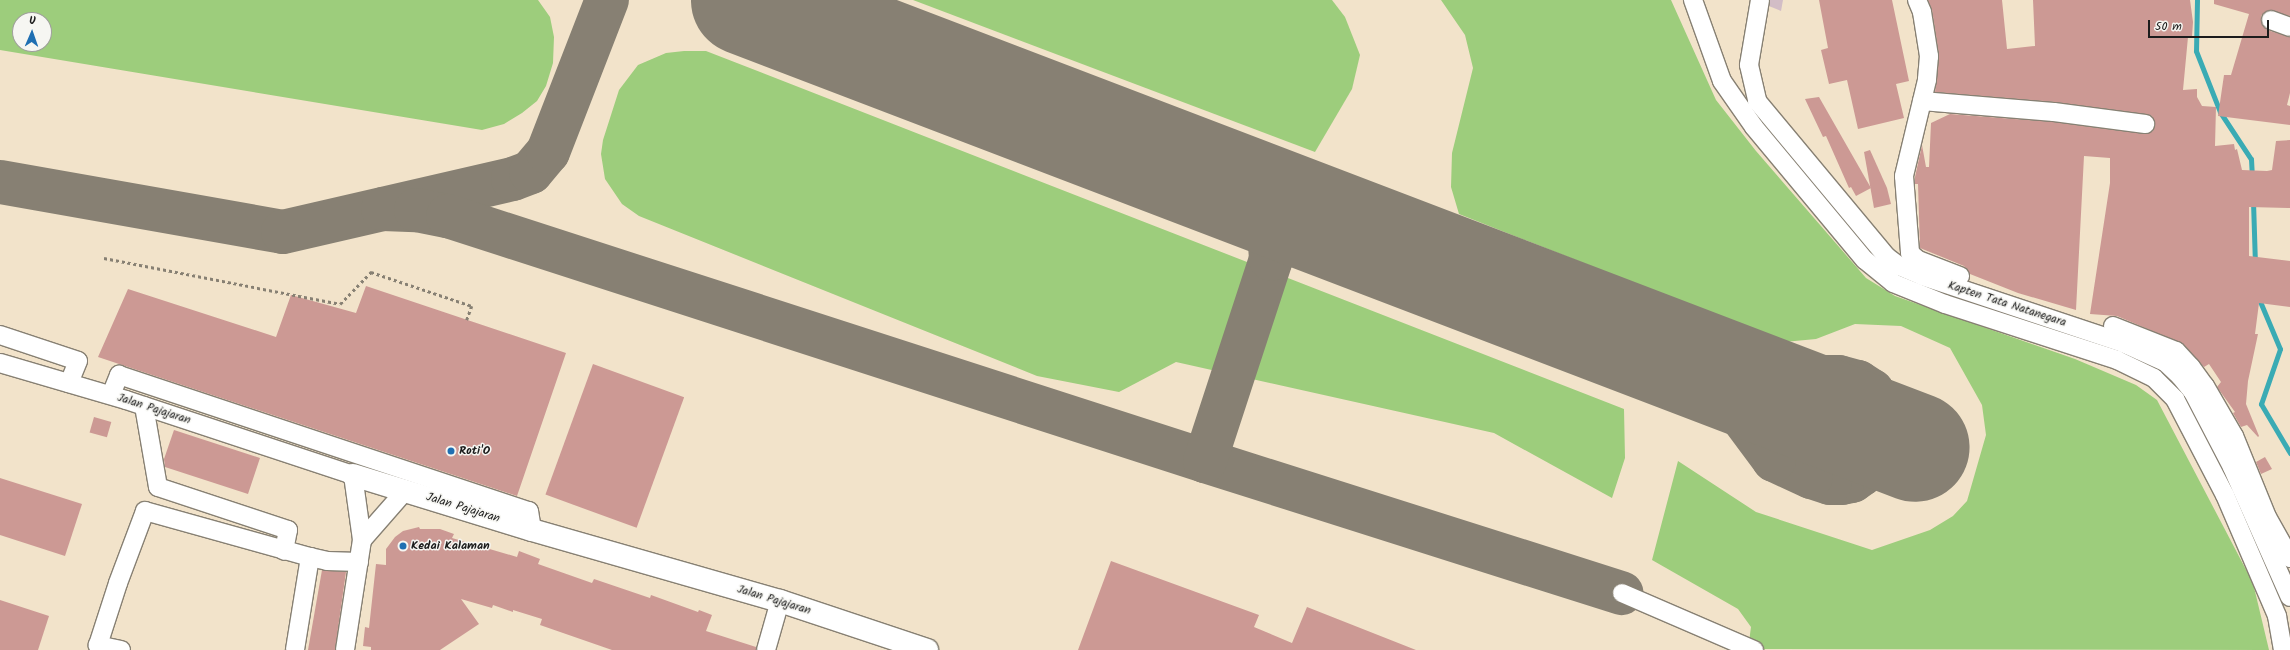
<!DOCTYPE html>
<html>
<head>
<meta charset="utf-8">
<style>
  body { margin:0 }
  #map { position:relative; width:2290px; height:650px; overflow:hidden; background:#f2e3ca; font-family:Kalam,sans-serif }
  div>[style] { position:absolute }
  .industrial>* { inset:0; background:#d2bdc6 }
  .green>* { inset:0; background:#9dcd7c }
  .stream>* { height:5px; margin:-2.5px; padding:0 2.5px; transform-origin:2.5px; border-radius:2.5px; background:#3aabb4 }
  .taxiway>* { height:44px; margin:-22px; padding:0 22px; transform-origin:22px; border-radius:22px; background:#878073 }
  .runway>* { height:109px; margin:-54.5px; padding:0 54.5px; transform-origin:54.5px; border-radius:54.5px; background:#878073 }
  .building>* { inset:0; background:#cc9994; transform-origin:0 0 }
  .path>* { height:2.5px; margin-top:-1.25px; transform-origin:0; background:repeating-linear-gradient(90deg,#878073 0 3px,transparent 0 6px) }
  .roads { filter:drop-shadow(1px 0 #878073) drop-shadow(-1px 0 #878073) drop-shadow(0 1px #878073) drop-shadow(0 -1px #878073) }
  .minor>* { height:18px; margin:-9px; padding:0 9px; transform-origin:9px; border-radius:9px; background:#fff }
  .major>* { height:22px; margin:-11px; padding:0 11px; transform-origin:11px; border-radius:11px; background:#fff }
  .dots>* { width:11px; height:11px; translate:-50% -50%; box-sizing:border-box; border:2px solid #f6f6f2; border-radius:50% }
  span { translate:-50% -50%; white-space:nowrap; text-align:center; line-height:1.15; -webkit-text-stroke:3px #f6f6f2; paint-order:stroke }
  .street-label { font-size:12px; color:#1c1c1c }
  .poi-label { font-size:12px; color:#1c1c1c; font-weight:700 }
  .left { translate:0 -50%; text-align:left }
  .north { position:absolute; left:12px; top:12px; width:40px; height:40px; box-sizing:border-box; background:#f6f6f2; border:1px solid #9f9f9c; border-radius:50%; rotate:2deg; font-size:11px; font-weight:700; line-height:16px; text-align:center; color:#1c1c1c }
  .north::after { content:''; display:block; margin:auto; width:14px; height:18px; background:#1f6fb2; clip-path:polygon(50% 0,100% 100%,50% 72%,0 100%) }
  .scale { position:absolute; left:2148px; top:20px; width:121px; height:18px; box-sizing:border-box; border:2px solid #1c1c1c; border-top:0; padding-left:5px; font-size:12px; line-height:14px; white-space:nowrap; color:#1c1c1c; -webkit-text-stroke:3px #f6f6f2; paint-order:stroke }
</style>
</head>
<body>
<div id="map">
  <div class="industrial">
    <div style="clip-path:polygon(1754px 0,1783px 0,1781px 11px)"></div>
  </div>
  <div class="green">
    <div style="clip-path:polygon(evenodd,0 0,538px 0,550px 17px,554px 37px,553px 63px,546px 86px,537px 101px,522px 113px,504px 124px,482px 130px,0 50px,0 0,20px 20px,44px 20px,44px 44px,20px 44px,20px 20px)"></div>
    <div style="clip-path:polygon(913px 0,1332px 0,1345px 17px,1360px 55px,1352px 89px,1315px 152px)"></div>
    <div style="clip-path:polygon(1441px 0,1671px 0,1716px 100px,1756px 151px,1866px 278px,1895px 296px,2075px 359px,2136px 385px,2157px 400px,2253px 583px,2269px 650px,1748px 649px,1751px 627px,1738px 609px,1652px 560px,1678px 461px,1756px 512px,1872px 550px,1930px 530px,1953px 516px,1967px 501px,1986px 435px,1982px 405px,1950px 348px,1901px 326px,1855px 324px,1816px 339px,1784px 342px,1459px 214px,1451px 187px,1452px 153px,1473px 68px,1465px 35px)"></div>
    <div style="clip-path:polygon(684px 51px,706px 51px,1624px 409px,1625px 458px,1612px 498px,1494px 433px,1176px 362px,1119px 392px,1037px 376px,639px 216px,622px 204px,605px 179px,601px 154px,603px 140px,619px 90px,638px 65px,666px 53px)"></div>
  </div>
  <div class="stream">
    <div style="left:2197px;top:0;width:51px;rotate:91.1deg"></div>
    <div style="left:2196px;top:51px;width:66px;rotate:68.5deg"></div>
    <div style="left:2220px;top:112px;width:56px;rotate:56.6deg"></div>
    <div style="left:2251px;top:159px;width:18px;rotate:87deg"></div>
    <div style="left:2253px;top:201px;width:62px;rotate:88.2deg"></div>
    <div style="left:2259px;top:299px;width:54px;rotate:67.2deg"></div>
    <div style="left:2280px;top:349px;width:58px;rotate:109.1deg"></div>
    <div style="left:2261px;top:404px;width:57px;rotate:59.4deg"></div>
  </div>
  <div class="taxiway">
    <div style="left:0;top:182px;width:287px;rotate:10deg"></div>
    <div style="left:283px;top:232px;width:236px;rotate:-13deg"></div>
    <div style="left:513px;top:179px;width:19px;rotate:-21deg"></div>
    <div style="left:531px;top:172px;width:26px;rotate:-50deg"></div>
    <div style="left:548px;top:152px;width:163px;rotate:-68.8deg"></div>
    <div style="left:383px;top:209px;width:33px;rotate:2deg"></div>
    <div style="left:416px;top:210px;width:33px;rotate:11deg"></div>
    <div style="left:448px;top:216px;width:796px;rotate:17.93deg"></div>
    <div style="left:1205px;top:461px;width:437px;rotate:17.6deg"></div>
    <div style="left:1271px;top:259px;width:20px;rotate:-70deg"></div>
    <div style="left:1278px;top:240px;width:13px;rotate:-58deg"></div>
    <div style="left:1285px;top:229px;width:11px;rotate:-22deg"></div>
    <div style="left:1295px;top:225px;width:41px;rotate:1.4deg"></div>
    <div style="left:1691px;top:362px;width:77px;rotate:17.3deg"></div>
    <div style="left:1765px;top:385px;width:18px;rotate:3deg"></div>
    <div style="left:1783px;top:386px;width:40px;rotate:-13deg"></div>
    <div style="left:1822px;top:377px;width:17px"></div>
    <div style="left:1839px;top:377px;width:20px;rotate:15deg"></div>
    <div style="left:1858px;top:382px;width:17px;rotate:33deg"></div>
    <div style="left:1872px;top:391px;width:13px;rotate:58deg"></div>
    <div style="left:1879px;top:402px;width:33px;rotate:81deg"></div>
    <div style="left:1884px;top:435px;width:19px;rotate:108deg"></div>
    <div style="left:1878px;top:453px;width:26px;rotate:127deg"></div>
    <div style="left:1862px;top:474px;width:12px;rotate:145deg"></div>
    <div style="left:1852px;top:481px;width:10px;rotate:169deg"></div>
    <div style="left:1842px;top:483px;width:12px;rotate:180deg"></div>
    <div style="left:1830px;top:483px;width:20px;rotate:-162deg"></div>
    <div style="left:1811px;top:477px;width:41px;rotate:-155.3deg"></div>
    <div style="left:1774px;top:460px;width:116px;rotate:-126.6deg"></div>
    <div style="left:1205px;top:461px;width:213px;rotate:-71.9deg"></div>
    <div style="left:1271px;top:259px;width:31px;rotate:-94deg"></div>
    <div style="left:1269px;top:228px;width:17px;rotate:-118deg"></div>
    <div style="left:1261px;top:213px;width:35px;rotate:-134deg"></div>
  </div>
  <div class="runway">
    <div style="left:745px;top:0;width:1252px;rotate:20.91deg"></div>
  </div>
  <div class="building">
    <div style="clip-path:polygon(1819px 0,1892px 0,1909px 81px,1896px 84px,1904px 118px,1858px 129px,1847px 80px,1829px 84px,1821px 50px,1828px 48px)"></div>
    <div style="clip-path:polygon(1928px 0,2002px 0,2007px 49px,2035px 46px,2033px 0,2190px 0,2193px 22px,2192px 37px,2188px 37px,2183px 90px,2197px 89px,2197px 97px,2202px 106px,2216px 107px,2215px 146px,2234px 144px,2235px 150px,2237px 149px,2242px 170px,2267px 171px,2272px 170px,2276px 141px,2290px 140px,2290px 208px,2249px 207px,2249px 256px,2290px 261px,2290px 307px,2259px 303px,2255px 334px,2258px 334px,2248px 381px,2246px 404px,2259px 436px,2258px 437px,2247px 425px,2241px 427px,2233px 413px,2235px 412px,2217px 387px,2221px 382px,2209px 364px,2204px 367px,2183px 344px,2117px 316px,2090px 314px,2110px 183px,2110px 158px,2084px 156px,2076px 310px,2018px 293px,1970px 274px,1964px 266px,1920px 248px,1918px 184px,1915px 184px,1915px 177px,1922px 145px,1926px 167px,1929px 167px,1931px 123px,1950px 114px,2053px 122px,2144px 134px,2153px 131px,2155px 125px,2152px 116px,2146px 114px,2055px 102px,1935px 92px,1939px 55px,1932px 10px)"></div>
    <div style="clip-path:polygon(2214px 0,2290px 0,2290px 16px,2269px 10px,2261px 16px,2261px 21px,2267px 30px,2290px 37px,2290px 93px,2287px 105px,2290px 106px,2290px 125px,2218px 116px,2224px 75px,2231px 75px,2249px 14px,2214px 4px)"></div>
    <div style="clip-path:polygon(1819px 97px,1871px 188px,1856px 196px,1851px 187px,1849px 188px,1826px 136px,1823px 137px,1805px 99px)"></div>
    <div style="clip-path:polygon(1870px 150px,1887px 188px,1891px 204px,1874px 208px,1864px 152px)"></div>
    <div style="clip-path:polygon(366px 286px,566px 353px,517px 496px,98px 357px,128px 289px,276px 337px,291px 295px,356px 313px)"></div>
    <div style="left:593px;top:364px;width:97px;height:139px;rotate:20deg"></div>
    <div style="left:94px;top:417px;width:18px;height:16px;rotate:16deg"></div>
    <div style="clip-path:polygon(174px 430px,260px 458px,248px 494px,165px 467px,164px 459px)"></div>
    <div style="clip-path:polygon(2265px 457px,2272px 469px,2261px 474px,2256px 462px)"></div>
    <div style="clip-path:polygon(0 478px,82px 504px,65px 556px,0 535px)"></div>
    <div style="clip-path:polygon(419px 527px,420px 529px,440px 529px,454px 534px,452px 538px,517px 557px,519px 551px,540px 559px,538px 564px,592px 583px,594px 579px,650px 598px,651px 595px,698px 612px,699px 610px,712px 615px,706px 631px,756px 647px,756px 650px,612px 650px,540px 625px,542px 619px,513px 610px,513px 612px,493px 605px,492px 608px,461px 599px,479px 624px,440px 650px,371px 650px,371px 647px,363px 646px,365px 627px,369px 628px,376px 564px,386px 565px,386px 549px,395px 537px,403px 531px)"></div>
    <div style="clip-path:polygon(1111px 561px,1259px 615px,1254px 627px,1292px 643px,1307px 607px,1416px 650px,1078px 650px)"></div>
    <div style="clip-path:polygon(322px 570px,346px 572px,335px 650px,308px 650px)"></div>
    <div style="clip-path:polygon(0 600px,49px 616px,38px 650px,0 650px)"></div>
  </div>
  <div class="path">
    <div style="left:104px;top:258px;width:240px;rotate:11deg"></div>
    <div style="left:340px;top:304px;width:45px;rotate:-45.9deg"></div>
    <div style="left:371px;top:272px;width:107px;rotate:18.6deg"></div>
    <div style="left:472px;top:306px;width:15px;rotate:110deg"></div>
  </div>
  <div class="roads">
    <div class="minor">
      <div style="left:1693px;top:0;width:86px;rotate:70.3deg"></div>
      <div style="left:1722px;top:81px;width:56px;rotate:55.2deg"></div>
      <div style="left:1754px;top:127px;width:173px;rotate:50.2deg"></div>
      <div style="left:1865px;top:260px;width:36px;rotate:39deg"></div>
      <div style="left:1893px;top:283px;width:56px;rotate:22deg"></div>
      <div style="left:1945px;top:304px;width:181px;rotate:18deg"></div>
      <div style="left:2117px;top:360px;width:41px;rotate:25.9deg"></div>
      <div style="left:2154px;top:378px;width:30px;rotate:45deg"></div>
      <div style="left:2175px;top:399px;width:108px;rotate:62.5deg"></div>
      <div style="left:2225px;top:495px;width:132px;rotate:66.7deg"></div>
      <div style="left:2277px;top:616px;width:35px;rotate:80deg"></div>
      <div style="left:1760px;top:0;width:66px;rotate:99.6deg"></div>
      <div style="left:1749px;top:65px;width:37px;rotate:77deg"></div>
      <div style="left:1757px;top:101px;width:203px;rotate:50.2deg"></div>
      <div style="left:1887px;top:257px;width:15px;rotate:37deg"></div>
      <div style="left:1899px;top:266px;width:25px;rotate:23deg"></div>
      <div style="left:1922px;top:276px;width:212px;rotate:18.4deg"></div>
      <div style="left:2123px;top:343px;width:46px;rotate:24.3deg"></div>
      <div style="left:2165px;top:362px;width:21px;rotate:43deg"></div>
      <div style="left:2180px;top:376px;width:21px;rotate:51deg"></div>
      <div style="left:2193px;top:392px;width:85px;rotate:62.5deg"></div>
      <div style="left:2232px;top:467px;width:142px;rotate:66deg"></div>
      <div style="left:1917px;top:0;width:13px;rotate:67deg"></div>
      <div style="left:1922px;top:12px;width:45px;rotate:81deg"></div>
      <div style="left:1929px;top:56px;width:24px;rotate:95deg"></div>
      <div style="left:1927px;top:80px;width:99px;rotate:103.5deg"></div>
      <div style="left:1904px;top:176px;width:77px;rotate:85.5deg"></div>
      <div style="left:1910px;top:253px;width:11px;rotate:41deg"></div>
      <div style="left:1918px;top:260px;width:45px;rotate:20.9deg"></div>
      <div style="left:2271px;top:20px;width:20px;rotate:20deg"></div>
      <div style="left:1922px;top:101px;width:132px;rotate:4.8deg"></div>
      <div style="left:2054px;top:112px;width:92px;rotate:7.5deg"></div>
      <div style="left:2113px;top:326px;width:68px;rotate:21.6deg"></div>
      <div style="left:2176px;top:351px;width:22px;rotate:47deg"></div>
      <div style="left:2191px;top:367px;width:24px;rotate:54deg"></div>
      <div style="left:2205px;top:386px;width:58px;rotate:59.9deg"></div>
      <div style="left:2234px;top:436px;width:87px;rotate:67.8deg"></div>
      <div style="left:2267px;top:517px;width:47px;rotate:60.7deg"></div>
      <div style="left:0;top:335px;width:82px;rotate:18.4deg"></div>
      <div style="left:78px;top:361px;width:24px;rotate:112deg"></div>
      <div style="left:0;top:363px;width:131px;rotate:16.4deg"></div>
      <div style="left:126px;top:400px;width:239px;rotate:18.3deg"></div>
      <div style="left:353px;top:475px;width:66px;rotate:82.1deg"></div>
      <div style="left:362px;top:540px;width:111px;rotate:98.8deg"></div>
      <div style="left:111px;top:395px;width:22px;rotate:-68deg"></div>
      <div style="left:119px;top:375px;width:432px;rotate:18.4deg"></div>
      <div style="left:529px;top:511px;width:19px;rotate:81deg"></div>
      <div style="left:144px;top:406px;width:82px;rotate:80.2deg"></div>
      <div style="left:158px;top:487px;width:137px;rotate:18.3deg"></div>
      <div style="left:288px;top:530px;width:21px;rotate:101deg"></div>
      <div style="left:362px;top:540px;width:65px;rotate:-48.7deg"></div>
      <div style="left:310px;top:557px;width:17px;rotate:13deg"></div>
      <div style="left:327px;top:561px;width:32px;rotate:2deg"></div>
      <div style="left:1622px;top:593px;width:144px;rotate:23.4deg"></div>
      <div style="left:121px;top:650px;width:24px;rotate:-168deg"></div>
      <div style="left:98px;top:645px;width:65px;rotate:-72.1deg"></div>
      <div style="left:118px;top:583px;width:77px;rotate:-69.4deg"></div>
      <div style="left:145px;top:511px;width:171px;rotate:15.6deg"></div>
      <div style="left:310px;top:557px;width:94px;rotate:99.2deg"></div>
      <div style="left:766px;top:650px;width:51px;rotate:-74.1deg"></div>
    </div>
    <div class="major">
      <div style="left:353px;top:475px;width:187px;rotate:17.1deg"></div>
      <div style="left:532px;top:530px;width:258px;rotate:16deg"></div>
      <div style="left:780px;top:601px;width:155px;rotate:18.4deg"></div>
    </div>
  </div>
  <div class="dots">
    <div style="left:451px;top:451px;background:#1f6fb2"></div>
    <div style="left:403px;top:546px;background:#1f6fb2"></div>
  </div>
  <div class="street-label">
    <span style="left:2007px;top:304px;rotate:18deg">Kapten Tata Natanegara</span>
    <span style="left:154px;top:409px;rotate:18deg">Jalan Pajajaran</span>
    <span style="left:463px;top:508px;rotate:17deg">Jalan Pajajaran</span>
    <span style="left:774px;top:600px;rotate:17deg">Jalan Pajajaran</span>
  </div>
  <div class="poi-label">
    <span class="left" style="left:459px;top:451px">Roti'O</span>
    <span class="left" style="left:411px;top:546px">Kedai Kalaman</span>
  </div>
  <div class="north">U</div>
  <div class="scale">50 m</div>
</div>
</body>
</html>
